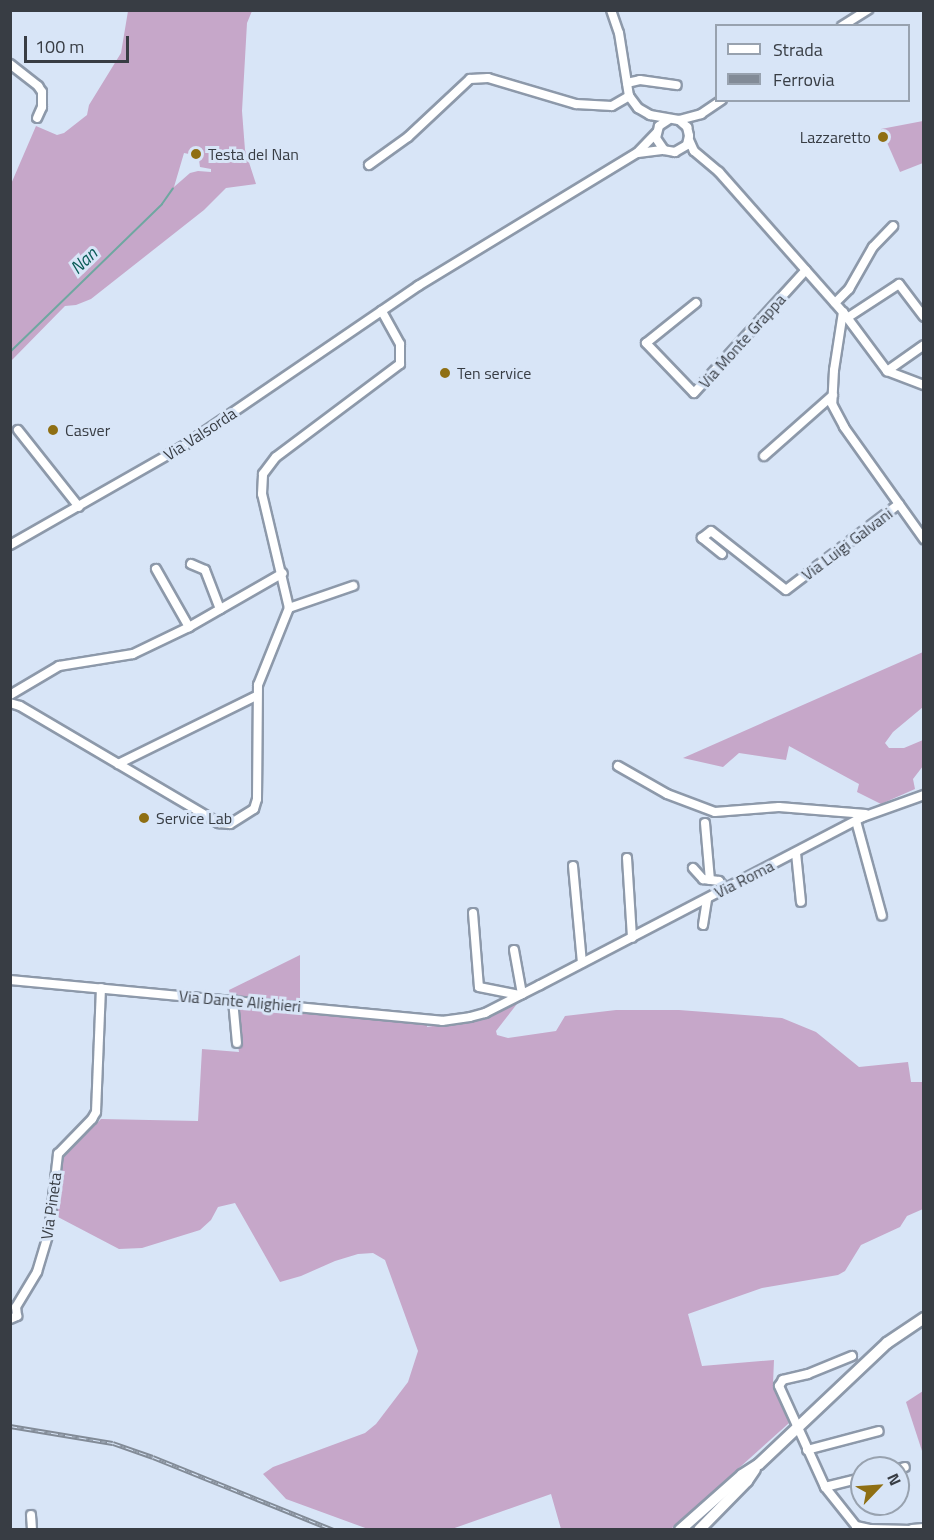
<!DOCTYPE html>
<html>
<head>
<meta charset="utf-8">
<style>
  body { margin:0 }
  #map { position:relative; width:934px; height:1540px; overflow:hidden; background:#d8e5f7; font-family:"Titillium Web",sans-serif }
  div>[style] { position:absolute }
  .forest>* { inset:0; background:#c6a7c9 }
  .stream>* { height:2px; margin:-1px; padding:0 1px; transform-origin:1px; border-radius:1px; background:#6fa7a1 }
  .roads { filter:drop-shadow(2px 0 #8d99aa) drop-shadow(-2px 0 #8d99aa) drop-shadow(0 2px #8d99aa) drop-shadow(0 -2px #8d99aa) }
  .minor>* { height:8px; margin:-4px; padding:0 4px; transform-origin:4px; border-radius:4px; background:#fff }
  .major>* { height:10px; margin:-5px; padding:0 5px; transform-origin:5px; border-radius:5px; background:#fff }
  .rail>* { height:4.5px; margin-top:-2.25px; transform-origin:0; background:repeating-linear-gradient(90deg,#d8e5f7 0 7px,#828b97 0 14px); box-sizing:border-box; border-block:2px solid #828b97 }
  .dots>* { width:16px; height:16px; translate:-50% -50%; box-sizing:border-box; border:3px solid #d8e5f7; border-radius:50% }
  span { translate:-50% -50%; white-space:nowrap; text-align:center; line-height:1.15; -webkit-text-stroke:6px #d8e5f7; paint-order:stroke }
  .poi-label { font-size:16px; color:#383d44 }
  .right { translate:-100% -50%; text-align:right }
  .left { translate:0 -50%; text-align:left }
  .street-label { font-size:16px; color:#383d44 }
  .water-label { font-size:18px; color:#095b56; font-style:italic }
  .frame { position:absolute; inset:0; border:12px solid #383d44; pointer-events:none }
  .legend { position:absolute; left:715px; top:24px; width:195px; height:78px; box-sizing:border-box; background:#d8e5f7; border:2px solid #98a2af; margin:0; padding:8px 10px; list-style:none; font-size:18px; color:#383d44 }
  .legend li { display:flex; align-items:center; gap:12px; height:30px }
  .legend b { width:30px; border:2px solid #98a2af }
  .north { position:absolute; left:850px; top:1456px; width:60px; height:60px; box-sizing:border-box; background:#d8e5f7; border:2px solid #98a2af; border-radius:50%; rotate:65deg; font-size:16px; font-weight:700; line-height:24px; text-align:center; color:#383d44 }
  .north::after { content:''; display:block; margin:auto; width:21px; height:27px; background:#8f6f13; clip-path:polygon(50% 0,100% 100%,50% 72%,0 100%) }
  .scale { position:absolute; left:24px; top:36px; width:105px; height:27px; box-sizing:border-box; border:3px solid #383d44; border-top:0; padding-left:8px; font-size:18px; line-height:21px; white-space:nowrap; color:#383d44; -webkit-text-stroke:4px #d8e5f7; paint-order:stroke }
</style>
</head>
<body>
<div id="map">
  <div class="forest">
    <div style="clip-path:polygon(evenodd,128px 11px,252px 11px,247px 23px,242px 111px,245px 150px,256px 184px,226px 188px,204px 210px,91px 299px,76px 305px,65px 306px,11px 361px,11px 184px,36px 126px,57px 135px,64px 133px,87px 115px,89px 105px,121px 53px,128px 11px,184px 153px,194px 155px,199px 160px,200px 167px,211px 169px,211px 172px,198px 171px,190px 173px,174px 187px,184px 153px)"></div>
    <div style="clip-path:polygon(923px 121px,923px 163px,900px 172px,881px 129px)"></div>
    <div style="clip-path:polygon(923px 652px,923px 707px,893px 732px,885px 743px,889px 748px,904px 748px,923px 740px,923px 766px,913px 779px,915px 789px,881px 804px,857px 792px,859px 784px,789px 746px,786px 760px,739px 753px,723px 767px,683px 758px)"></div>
    <div style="clip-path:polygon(300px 955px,300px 1011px,428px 1021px,427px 1027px,486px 1016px,520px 1000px,496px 1031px,497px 1035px,508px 1038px,556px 1031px,565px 1016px,616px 1010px,679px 1010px,782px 1018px,816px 1032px,859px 1067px,908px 1062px,911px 1082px,923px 1082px,923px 1209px,907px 1216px,900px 1227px,861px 1245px,845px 1271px,838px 1275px,762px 1288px,688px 1314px,702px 1366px,774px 1360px,773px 1384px,789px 1423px,671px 1529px,561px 1529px,551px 1494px,449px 1530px,368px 1529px,286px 1499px,263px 1474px,273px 1467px,365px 1433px,376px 1424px,408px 1382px,418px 1351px,385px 1260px,373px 1253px,358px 1254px,335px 1261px,301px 1276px,280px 1282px,235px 1203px,218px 1207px,211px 1220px,200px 1230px,142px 1248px,119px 1249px,56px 1216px,62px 1159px,101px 1119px,198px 1121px,202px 1049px,239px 1052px,229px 990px)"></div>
    <div style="clip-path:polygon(923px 1391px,923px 1454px,906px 1402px)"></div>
  </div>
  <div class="stream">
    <div style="left:10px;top:352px;width:212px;rotate:-44.2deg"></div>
    <div style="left:162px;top:204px;width:19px;rotate:-55deg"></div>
  </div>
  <div class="roads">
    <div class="minor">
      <div style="left:611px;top:10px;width:24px;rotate:71deg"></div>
      <div style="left:619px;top:33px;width:64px;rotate:81deg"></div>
      <div style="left:629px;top:96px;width:15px;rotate:53deg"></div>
      <div style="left:638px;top:108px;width:14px;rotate:30deg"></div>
      <div style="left:650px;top:115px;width:29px;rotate:10deg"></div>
      <div style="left:679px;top:120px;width:11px;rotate:41deg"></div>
      <div style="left:687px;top:127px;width:9px;rotate:77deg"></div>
      <div style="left:689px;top:136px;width:9px;rotate:103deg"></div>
      <div style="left:687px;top:145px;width:14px;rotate:150deg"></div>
      <div style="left:675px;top:152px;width:11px;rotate:-170deg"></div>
      <div style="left:664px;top:150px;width:14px;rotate:-124deg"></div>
      <div style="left:656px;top:138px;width:12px;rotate:-76deg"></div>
      <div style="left:659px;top:126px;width:11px;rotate:-34deg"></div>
      <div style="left:842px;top:26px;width:31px;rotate:-32deg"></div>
      <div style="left:10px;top:64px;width:36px;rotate:38deg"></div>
      <div style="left:38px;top:86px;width:7px;rotate:56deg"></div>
      <div style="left:42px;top:92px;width:15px;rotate:90deg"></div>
      <div style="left:42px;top:107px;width:12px;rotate:114deg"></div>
      <div style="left:627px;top:83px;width:13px;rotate:-13deg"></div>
      <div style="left:640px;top:80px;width:37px;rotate:8deg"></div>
      <div style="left:679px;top:120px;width:23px;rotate:-15deg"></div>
      <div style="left:701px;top:114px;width:25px;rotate:-34deg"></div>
      <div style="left:689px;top:140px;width:12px;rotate:66deg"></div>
      <div style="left:694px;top:151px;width:33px;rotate:40deg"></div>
      <div style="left:719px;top:172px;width:187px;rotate:48.5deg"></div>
      <div style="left:843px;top:312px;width:74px;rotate:53.3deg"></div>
      <div style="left:887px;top:371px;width:40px;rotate:21deg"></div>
      <div style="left:638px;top:153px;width:26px;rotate:-7deg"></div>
      <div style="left:369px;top:165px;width:48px;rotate:-35.7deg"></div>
      <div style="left:408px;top:137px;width:85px;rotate:-43.1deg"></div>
      <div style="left:470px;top:79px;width:18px;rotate:-3deg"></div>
      <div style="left:488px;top:78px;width:92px;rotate:16.5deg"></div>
      <div style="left:576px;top:104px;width:36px;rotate:3deg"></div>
      <div style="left:612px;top:106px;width:20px;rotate:-30deg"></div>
      <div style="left:696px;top:303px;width:64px;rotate:141.3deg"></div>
      <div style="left:646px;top:343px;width:69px;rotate:46.2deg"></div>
      <div style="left:694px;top:393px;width:166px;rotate:-47.7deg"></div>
      <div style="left:835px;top:303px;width:20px;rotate:-45deg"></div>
      <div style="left:849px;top:289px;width:48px;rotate:-60.3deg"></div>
      <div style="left:873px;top:247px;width:29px;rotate:-46deg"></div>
      <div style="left:843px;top:312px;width:59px;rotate:98.8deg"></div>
      <div style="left:834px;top:370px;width:34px;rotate:93deg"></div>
      <div style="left:832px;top:404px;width:26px;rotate:62deg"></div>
      <div style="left:844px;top:427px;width:138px;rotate:54.5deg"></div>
      <div style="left:847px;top:318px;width:62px;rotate:-33.2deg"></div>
      <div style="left:899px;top:284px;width:41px;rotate:52.9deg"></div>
      <div style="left:887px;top:371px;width:45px;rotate:-35.1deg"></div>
      <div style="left:18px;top:430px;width:98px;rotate:51.6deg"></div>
      <div style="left:764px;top:456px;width:92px;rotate:-41.5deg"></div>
      <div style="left:10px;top:545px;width:198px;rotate:-29.7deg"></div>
      <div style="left:182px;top:447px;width:286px;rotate:-34.3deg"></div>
      <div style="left:418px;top:286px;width:256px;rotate:-31.3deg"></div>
      <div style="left:637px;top:153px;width:28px;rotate:-46deg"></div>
      <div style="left:722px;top:554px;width:26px;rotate:-141deg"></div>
      <div style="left:702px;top:538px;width:11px;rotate:-38deg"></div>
      <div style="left:711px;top:531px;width:95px;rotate:38.2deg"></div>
      <div style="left:786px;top:590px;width:142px;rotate:-37.3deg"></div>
      <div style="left:191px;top:564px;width:15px;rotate:23deg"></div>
      <div style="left:205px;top:570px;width:42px;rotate:69deg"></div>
      <div style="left:156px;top:569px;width:67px;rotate:60.4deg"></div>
      <div style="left:289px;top:608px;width:68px;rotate:-19deg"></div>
      <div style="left:10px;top:695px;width:57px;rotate:-30.6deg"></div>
      <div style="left:59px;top:666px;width:75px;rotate:-9.2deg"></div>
      <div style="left:133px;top:654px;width:62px;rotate:-25.7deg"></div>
      <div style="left:189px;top:627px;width:108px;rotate:-29.9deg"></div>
      <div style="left:10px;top:703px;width:10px;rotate:17deg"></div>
      <div style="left:20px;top:706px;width:231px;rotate:30.5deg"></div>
      <div style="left:219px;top:823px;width:11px;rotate:5deg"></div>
      <div style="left:230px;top:824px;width:28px;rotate:-32deg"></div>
      <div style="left:254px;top:809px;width:10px;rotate:-73deg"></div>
      <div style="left:257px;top:799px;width:114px;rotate:-89.5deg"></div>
      <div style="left:258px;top:685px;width:83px;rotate:-68.1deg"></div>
      <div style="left:289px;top:608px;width:117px;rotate:-103.3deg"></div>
      <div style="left:262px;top:494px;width:20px;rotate:-87deg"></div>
      <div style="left:263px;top:474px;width:21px;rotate:-53deg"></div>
      <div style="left:276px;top:457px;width:155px;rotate:-36.9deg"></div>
      <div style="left:400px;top:364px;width:20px;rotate:-90deg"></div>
      <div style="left:400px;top:344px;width:38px;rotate:-119deg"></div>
      <div style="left:118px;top:764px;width:154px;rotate:-26.2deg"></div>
      <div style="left:618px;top:766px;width:56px;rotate:29.7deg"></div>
      <div style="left:667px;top:794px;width:51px;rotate:20.6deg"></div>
      <div style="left:715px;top:812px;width:64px;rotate:-4.5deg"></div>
      <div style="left:779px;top:807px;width:87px;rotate:4.6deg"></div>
      <div style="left:856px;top:821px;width:98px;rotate:74.7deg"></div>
      <div style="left:705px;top:823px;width:57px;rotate:85deg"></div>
      <div style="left:796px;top:853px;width:49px;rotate:84.2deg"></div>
      <div style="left:627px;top:858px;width:80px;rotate:86.4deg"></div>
      <div style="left:573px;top:866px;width:97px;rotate:84.7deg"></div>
      <div style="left:693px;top:868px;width:15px;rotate:48deg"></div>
      <div style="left:703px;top:879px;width:16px;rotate:7deg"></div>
      <div style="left:719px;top:881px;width:11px;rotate:49deg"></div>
      <div style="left:473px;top:913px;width:74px;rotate:85.4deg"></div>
      <div style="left:479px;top:987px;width:41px;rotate:11.3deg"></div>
      <div style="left:703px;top:925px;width:26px;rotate:-81deg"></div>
      <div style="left:514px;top:950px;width:45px;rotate:79.7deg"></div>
      <div style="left:10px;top:980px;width:434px;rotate:5.4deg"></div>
      <div style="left:442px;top:1021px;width:28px;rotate:-8deg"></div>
      <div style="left:470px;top:1017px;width:16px;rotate:-15deg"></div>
      <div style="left:485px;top:1013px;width:62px;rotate:-27deg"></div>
      <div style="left:540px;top:985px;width:364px;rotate:-27.5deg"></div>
      <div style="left:863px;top:817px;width:65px;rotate:-19.8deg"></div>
      <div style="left:233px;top:1000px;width:43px;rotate:84.7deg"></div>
      <div style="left:10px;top:1319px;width:8px;rotate:-23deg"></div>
      <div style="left:17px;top:1316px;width:9px;rotate:-96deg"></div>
      <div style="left:16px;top:1307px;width:41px;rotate:-59deg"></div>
      <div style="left:37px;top:1272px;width:42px;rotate:-73.3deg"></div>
      <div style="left:49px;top:1232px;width:79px;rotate:-83.4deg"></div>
      <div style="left:58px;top:1154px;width:49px;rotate:-45.8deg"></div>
      <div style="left:92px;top:1119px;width:8px;rotate:-60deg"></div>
      <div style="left:96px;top:1112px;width:124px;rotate:-87.7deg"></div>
      <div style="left:852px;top:1356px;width:48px;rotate:157.8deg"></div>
      <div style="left:808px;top:1374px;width:26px;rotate:167deg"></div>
      <div style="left:783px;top:1380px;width:7px;rotate:124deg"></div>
      <div style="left:779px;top:1386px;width:111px;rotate:65.5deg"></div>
      <div style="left:825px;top:1487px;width:50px;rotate:51.5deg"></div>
      <div style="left:856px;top:1526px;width:14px;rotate:12deg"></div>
      <div style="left:870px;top:1529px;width:42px;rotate:1.4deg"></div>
      <div style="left:807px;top:1450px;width:74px;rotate:-14.8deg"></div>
      <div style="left:898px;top:1469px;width:7px;rotate:-16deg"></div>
      <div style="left:825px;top:1487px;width:38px;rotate:-14deg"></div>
      <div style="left:31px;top:1515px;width:15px;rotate:86deg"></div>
      <div style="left:912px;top:1529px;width:12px;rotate:-5deg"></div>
    </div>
    <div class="major">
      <div style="left:680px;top:1530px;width:83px;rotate:-41.6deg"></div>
      <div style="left:742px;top:1475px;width:20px;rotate:-33deg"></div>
      <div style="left:759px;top:1464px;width:176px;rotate:-43.4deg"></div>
      <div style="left:887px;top:1343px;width:45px;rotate:-34deg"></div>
      <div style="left:699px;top:1530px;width:69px;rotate:-45.6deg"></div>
      <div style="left:747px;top:1481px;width:14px;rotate:-56deg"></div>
    </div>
  </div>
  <div class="rail">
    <div style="left:10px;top:1426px;width:104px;rotate:9.4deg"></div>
    <div style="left:113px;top:1443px;width:42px;rotate:19.3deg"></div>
    <div style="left:153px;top:1457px;width:195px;rotate:22deg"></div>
  </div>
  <div class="dots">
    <div style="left:883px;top:137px;background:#8f6f13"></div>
    <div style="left:196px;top:154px;background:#8f6f13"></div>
    <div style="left:445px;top:373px;background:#8f6f13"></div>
    <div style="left:53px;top:430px;background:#8f6f13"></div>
    <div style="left:144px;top:818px;background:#8f6f13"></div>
  </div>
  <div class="poi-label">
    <span class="right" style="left:871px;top:137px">Lazzaretto</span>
    <span class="left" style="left:208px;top:154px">Testa del Nan</span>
    <span class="left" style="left:457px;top:373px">Ten service</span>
    <span class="left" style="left:65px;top:430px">Casver</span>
    <span class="left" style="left:156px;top:818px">Service Lab</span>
  </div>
  <div class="street-label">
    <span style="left:742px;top:341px;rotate:-48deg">Via Monte Grappa</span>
    <span style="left:200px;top:434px;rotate:-33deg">Via Valsorda</span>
    <span style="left:847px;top:544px;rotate:-37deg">Via Luigi Galvani</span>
    <span style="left:744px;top:879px;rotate:-27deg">Via Roma</span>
    <span style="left:240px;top:1001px;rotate:5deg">Via Dante Alighieri</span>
    <span style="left:51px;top:1206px;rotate:-82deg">Via Pineta</span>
  </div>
  <div class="water-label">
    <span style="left:84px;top:261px;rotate:-44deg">Nan</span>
  </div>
  <div class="frame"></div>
  <ul class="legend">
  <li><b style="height:8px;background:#fff"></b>Strada</li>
  <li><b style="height:8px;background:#828b97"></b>Ferrovia</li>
  </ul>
  <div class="north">N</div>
  <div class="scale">100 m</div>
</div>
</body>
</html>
